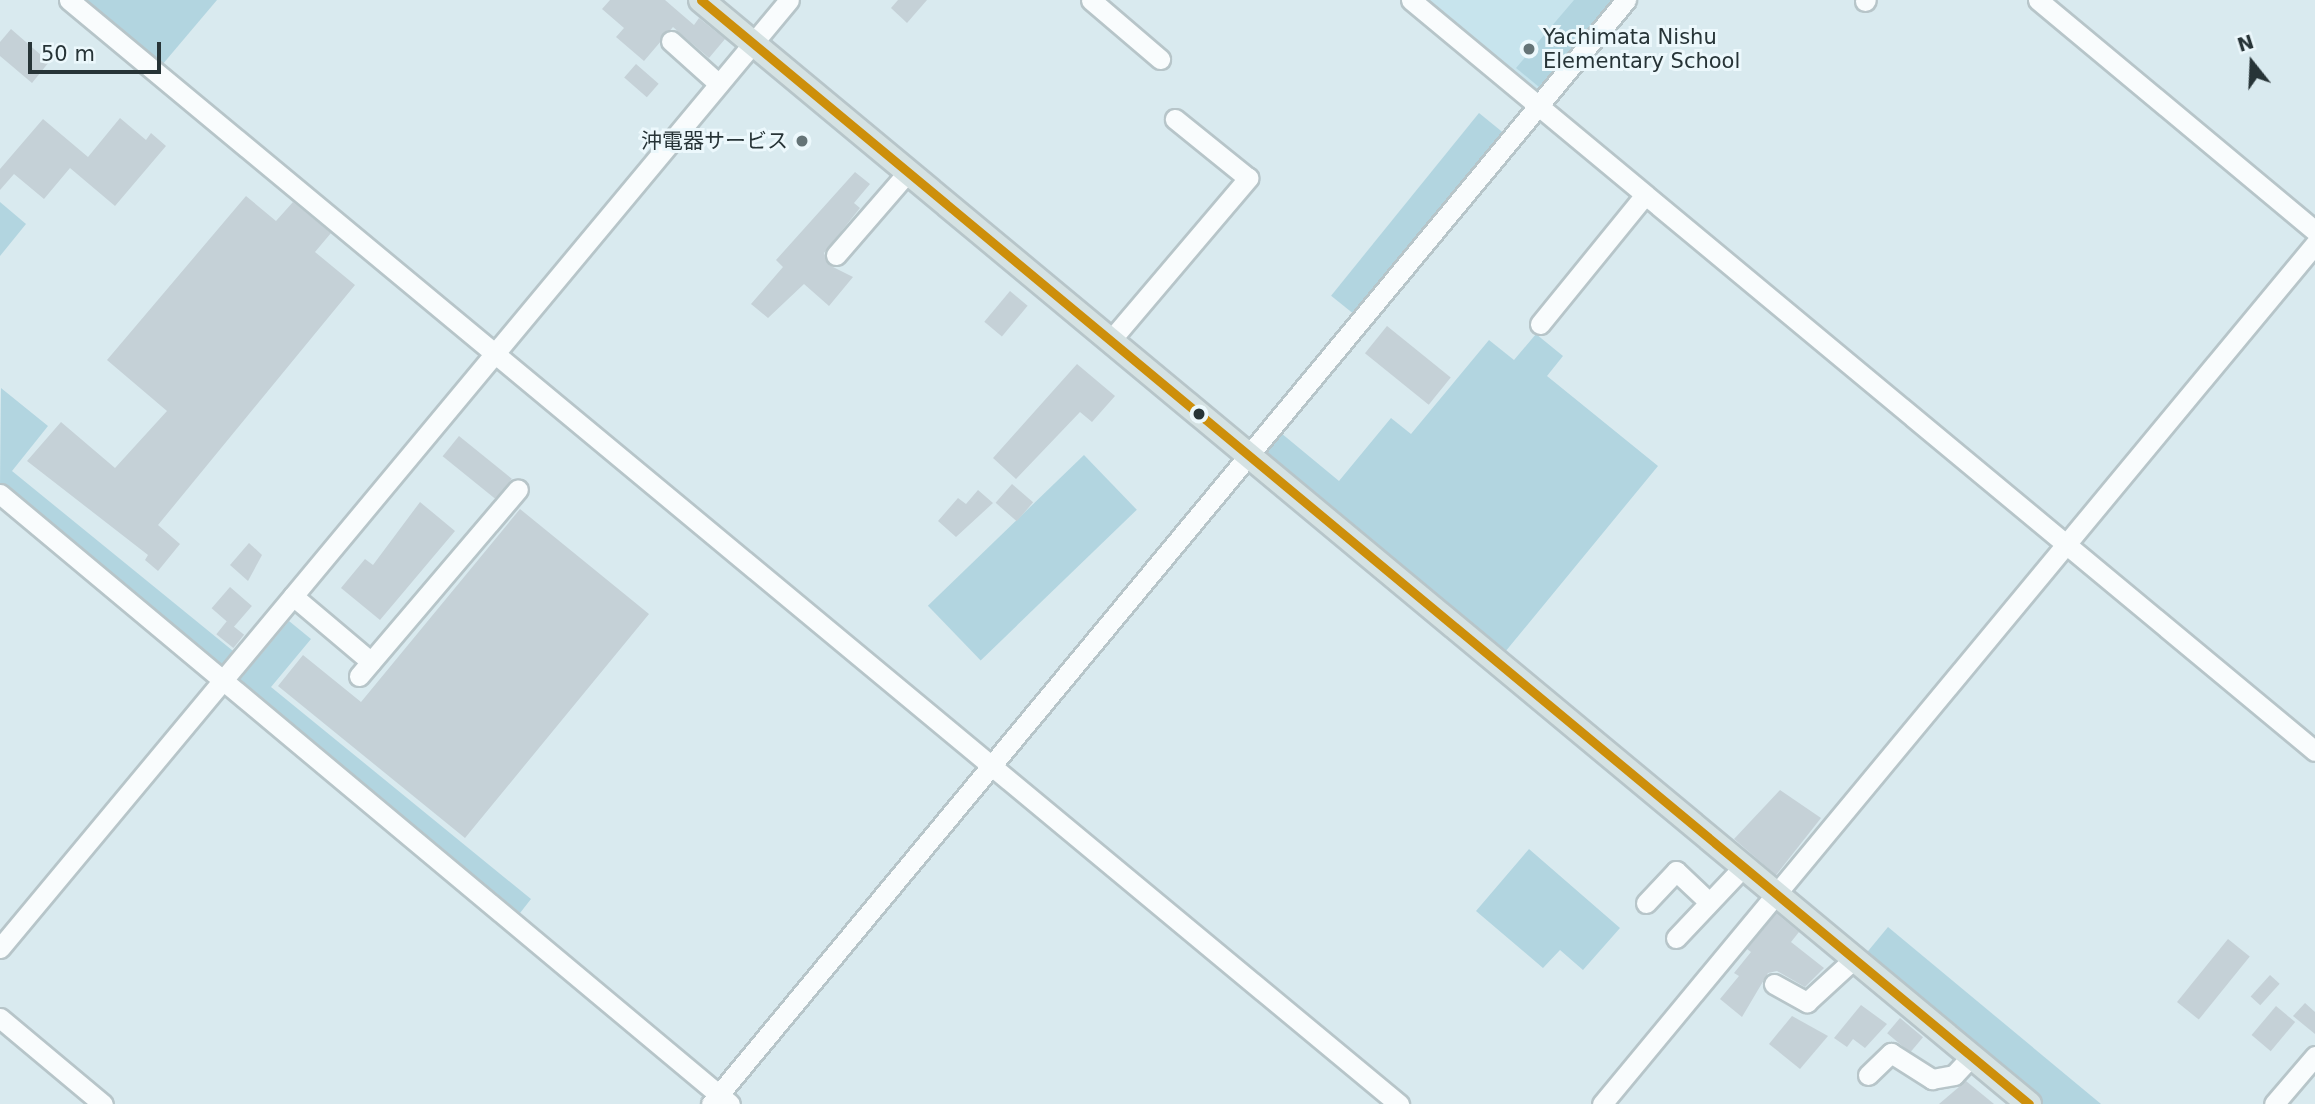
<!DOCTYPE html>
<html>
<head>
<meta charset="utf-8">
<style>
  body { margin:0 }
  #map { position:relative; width:2315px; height:1104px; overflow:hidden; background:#d9eaef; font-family:"DejaVu Sans","Noto Sans JP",sans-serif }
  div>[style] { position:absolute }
  .built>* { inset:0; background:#c7e4ed }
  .green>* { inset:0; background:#b2d5e0; transform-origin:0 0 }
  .building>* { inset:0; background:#c5d1d7; transform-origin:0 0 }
  .roads { filter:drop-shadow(2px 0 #b7c5c9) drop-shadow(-2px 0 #b7c5c9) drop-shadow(0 2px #b7c5c9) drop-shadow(0 -2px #b7c5c9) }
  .minor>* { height:19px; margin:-9.5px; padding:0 9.5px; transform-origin:9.5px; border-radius:9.5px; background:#f9fcfd }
  .major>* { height:24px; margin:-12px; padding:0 12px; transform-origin:12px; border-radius:12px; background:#d5e2e3 }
  .bus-1>* { height:9px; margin:-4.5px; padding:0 4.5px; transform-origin:4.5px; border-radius:4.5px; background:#cd8f0b }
  .dots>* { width:19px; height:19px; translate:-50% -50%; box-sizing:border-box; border:4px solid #ecf8fc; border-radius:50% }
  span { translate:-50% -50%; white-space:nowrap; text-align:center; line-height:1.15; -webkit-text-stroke:6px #ecf8fc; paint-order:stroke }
  .poi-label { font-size:21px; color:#273437 }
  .left { translate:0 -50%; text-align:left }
  .right { translate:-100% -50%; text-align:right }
  .north { position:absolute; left:2217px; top:28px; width:70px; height:70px; -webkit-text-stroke:5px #ecf8fc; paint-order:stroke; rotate:342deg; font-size:19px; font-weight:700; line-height:28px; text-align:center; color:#273437 }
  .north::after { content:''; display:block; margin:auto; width:24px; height:32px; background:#273437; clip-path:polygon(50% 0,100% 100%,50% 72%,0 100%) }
  .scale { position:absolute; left:28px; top:42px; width:133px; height:32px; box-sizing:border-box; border:4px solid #273437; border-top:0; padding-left:9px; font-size:21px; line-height:24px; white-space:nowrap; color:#273437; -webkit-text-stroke:5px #ecf8fc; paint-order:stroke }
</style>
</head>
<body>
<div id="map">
  <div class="built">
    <div style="clip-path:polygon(1420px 0,1619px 0,1538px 97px)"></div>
  </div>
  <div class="green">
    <div style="clip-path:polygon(86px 0,217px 0,162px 65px)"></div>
    <div style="clip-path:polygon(1574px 0,1612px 0,1539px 87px,1516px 68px)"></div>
    <div style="left:1479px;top:113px;width:36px;height:235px;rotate:39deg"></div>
    <div style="clip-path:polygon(0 202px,26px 224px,0 256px)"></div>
    <div style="clip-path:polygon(1536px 334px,1563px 356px,1547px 376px,1658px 466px,1505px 652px,1263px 455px,1281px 433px,1339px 481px,1391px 418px,1411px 434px,1489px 340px,1514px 360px)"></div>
    <div style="clip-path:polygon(1px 388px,48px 426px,12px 471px,238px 655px,225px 670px,0 486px)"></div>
    <div style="left:1084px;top:455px;width:76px;height:217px;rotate:46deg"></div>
    <div style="clip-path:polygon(289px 621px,311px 639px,271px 687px,531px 899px,520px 913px,237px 683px)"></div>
    <div style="clip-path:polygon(1529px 849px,1620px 928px,1583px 970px,1560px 950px,1543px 968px,1476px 911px)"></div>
    <div style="clip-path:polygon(1888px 927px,2101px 1104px,2043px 1104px,1864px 956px)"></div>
  </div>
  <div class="building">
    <div style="clip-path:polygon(610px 0,665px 0,694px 25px,699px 18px,725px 39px,709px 58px,673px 27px,644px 61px,616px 37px,624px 28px,602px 9px)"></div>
    <div style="clip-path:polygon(898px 0,927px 0,907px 23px,891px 8px)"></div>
    <div style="clip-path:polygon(11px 29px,49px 62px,32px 83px,0 56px,0 42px)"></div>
    <div style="left:636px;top:64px;width:30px;height:18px;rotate:41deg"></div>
    <div style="clip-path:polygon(120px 118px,146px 140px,151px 133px,166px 146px,115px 206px,70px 168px,44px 199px,14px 174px,0 190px,0 169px,43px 119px,88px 157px)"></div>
    <div style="clip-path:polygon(855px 172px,870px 184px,854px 203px,860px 208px,824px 253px,829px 265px,853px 277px,829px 306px,804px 284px,768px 318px,751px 304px,783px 267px,776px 260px)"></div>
    <div style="clip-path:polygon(246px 196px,276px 221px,293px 202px,331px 233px,315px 252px,355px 285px,158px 525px,180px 544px,158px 571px,145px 560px,148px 555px,27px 461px,61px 422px,115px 468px,167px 411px,107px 360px)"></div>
    <div style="left:1010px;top:291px;width:23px;height:40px;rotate:40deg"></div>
    <div style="left:1387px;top:326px;width:82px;height:35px;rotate:39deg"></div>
    <div style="clip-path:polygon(1077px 364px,1115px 396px,1092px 422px,1080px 412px,1016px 479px,993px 458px)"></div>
    <div style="left:459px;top:436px;width:68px;height:26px;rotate:39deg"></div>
    <div style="left:1012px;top:484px;width:28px;height:25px;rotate:41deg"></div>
    <div style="clip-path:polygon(978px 490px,993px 503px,956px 537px,938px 521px,958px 498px,966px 504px)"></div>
    <div style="clip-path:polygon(420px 502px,455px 531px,380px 620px,341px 588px,365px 559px,373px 565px)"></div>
    <div style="clip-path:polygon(520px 509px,649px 614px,465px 838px,278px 686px,303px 655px,361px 702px)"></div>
    <div style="clip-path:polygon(249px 543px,262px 555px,248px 581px,230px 565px)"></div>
    <div style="left:230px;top:587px;width:29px;height:28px;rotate:41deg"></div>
    <div style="left:227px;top:621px;width:22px;height:17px;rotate:39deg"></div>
    <div style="clip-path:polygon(1780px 790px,1821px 818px,1776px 875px,1734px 839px)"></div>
    <div style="clip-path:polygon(1776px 913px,1799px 932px,1791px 942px,1824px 968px,1805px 987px,1777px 971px,1768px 973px,1742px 1017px,1720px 999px,1739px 976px,1734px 973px,1751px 952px,1747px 949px)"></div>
    <div style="left:2228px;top:939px;width:28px;height:81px;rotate:39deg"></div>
    <div style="left:2270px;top:975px;width:13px;height:29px;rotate:42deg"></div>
    <div style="clip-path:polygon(2305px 1003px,2315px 1012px,2315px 1034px,2293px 1016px)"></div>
    <div style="clip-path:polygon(1861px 1005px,1887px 1024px,1865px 1048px,1853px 1039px,1847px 1047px,1834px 1038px)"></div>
    <div style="left:2276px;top:1006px;width:25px;height:38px;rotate:40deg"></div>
    <div style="clip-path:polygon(1792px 1016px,1828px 1036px,1800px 1069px,1769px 1044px)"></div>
    <div style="left:1900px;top:1018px;width:30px;height:20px;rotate:40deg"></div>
    <div style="clip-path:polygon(1966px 1081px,1994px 1104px,1939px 1104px)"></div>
  </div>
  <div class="roads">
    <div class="minor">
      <div style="left:69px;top:0;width:1729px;rotate:39.7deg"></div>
      <div style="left:1091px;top:0;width:91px;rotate:40.5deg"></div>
      <div style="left:1411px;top:0;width:1175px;rotate:39.72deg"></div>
      <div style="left:2038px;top:0;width:361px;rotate:39.8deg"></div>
      <div style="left:1865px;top:1px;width:1px;rotate:-45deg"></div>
      <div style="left:671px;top:41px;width:64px;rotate:41.9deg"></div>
      <div style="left:836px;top:255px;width:110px;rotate:-49.1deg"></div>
      <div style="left:1540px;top:324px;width:165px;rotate:-50.9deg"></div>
      <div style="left:1110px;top:341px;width:214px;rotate:-49.7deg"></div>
      <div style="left:1248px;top:178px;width:94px;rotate:-141.1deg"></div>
      <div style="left:0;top:494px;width:951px;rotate:39.88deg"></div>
      <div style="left:293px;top:596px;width:102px;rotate:40.2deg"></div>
      <div style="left:359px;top:676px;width:245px;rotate:-49.6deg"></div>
      <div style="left:1646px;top:903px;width:44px;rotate:-46.8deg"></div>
      <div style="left:1676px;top:871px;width:45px;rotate:43.2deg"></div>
      <div style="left:1676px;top:938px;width:99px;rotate:-46.6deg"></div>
      <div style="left:0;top:948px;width:1233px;rotate:-50.23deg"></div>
      <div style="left:1774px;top:984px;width:38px;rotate:29deg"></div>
      <div style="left:1807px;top:1002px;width:65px;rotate:-42.5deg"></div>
      <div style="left:0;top:1018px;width:134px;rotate:39.9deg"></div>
      <div style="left:1868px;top:1075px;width:32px;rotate:-44deg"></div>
      <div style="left:1891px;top:1053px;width:49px;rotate:32.4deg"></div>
      <div style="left:1932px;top:1079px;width:22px;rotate:-10deg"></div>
      <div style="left:1954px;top:1075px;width:26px;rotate:-47deg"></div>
      <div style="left:711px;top:1104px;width:1434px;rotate:-50.35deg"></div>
      <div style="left:1602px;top:1104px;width:1117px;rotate:-50.34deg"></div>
      <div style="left:2274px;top:1104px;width:63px;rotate:-49.5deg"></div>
    </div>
    <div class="major">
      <div style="left:701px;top:0;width:1727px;rotate:39.74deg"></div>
    </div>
  </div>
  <div class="bus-1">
    <div style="left:701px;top:0;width:1727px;rotate:39.74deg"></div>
  </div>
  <div class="dots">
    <div style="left:1529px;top:49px;background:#657477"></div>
    <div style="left:802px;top:141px;background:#657477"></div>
    <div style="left:1199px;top:414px;background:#273437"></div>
  </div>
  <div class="poi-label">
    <span class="left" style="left:1543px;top:49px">Yachimata Nishu<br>Elementary School</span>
    <span class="right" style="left:788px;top:141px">沖電器サービス</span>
  </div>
  <div class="north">N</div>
  <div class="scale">50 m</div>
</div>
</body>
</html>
